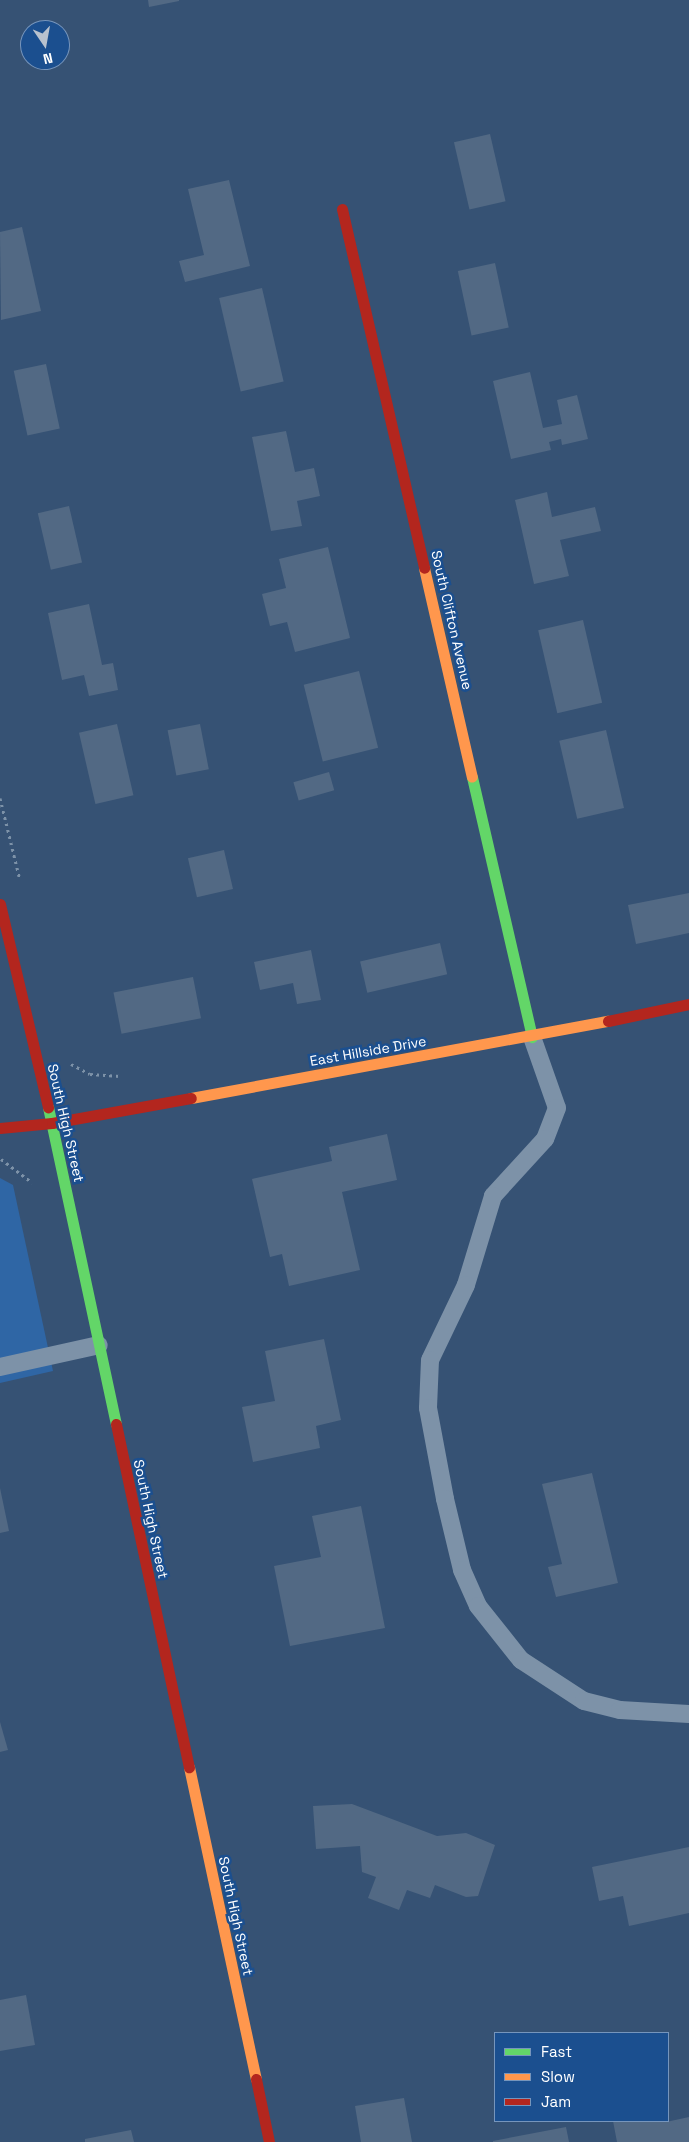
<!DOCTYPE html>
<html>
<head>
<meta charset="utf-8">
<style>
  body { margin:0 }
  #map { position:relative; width:689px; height:2142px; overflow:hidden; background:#365274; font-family:"Space Grotesk",sans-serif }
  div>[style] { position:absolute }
  .green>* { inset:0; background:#2f66a5 }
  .building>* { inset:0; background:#526984; transform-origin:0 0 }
  .path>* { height:3px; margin-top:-1.5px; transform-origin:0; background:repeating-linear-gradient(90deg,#7d92a8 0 2.5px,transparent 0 6.5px) }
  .lane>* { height:18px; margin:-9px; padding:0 9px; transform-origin:9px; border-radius:9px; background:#7d92a8 }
  .fast>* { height:11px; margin:-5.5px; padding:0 5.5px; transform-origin:5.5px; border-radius:5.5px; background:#63d668 }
  .slow>* { height:11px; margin:-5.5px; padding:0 5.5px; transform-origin:5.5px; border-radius:5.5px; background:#ff974d }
  .jam>* { height:11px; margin:-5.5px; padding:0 5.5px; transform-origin:5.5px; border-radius:5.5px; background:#b3261e }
  span { translate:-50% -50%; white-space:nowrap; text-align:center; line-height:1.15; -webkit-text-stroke:5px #1b4f8f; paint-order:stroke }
  .street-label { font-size:14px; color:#fff }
  .legend { position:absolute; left:494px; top:2032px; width:175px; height:90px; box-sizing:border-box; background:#1b4f8f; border:1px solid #7695bc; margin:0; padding:6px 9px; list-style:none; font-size:15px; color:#fff }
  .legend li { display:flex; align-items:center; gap:10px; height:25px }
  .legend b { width:25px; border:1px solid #7695bc }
  .north { position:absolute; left:20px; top:20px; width:50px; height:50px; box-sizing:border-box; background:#1b4f8f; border:1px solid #7695bc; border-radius:50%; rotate:168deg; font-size:14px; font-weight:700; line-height:20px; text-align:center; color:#fff }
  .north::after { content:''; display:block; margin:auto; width:18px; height:22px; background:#b9c2ce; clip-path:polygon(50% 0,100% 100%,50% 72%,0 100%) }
</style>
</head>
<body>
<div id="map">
  <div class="green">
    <div style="clip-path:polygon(0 1178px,13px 1185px,53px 1371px,0 1383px)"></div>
  </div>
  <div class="building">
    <div style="clip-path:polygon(148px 0,179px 0,179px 1px,149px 7px)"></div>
    <div style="left:490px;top:134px;width:69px;height:37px;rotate:77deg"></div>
    <div style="clip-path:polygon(229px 180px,250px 266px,185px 282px,179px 261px,204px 255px,188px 189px)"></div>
    <div style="clip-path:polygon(22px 227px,41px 311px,1px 320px,0 232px)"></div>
    <div style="left:495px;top:263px;width:66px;height:38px;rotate:78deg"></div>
    <div style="left:262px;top:288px;width:96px;height:44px;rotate:77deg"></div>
    <div style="left:46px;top:364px;width:66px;height:33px;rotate:78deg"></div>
    <div style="clip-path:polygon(530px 372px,543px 428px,562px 424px,557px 400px,577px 395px,588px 439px,562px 445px,561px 439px,549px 442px,551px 450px,511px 459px,493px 381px)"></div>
    <div style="clip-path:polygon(286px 431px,295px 472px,314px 468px,320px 496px,297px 501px,302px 526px,271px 531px,252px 437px)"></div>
    <div style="clip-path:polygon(547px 492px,552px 517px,595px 507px,601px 531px,560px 540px,569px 576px,534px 584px,515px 500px)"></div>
    <div style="left:69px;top:506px;width:58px;height:32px;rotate:77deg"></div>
    <div style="clip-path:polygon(328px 547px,350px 638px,295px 652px,287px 622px,270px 626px,262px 594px,286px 588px,279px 559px)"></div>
    <div style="clip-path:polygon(89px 604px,102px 665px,113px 663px,118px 690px,89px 696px,84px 675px,62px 680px,48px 613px)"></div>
    <div style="left:583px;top:620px;width:85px;height:46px;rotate:77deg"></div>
    <div style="left:359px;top:671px;width:79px;height:57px;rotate:76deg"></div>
    <div style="left:117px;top:724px;width:73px;height:39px;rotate:77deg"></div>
    <div style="left:200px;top:724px;width:46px;height:33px;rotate:79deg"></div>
    <div style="left:606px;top:730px;width:80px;height:48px;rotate:77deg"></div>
    <div style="left:329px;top:772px;width:19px;height:37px;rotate:74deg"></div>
    <div style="left:224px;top:850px;width:40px;height:37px;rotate:77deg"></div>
    <div style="clip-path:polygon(689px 893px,689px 933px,636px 944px,628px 905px)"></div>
    <div style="left:440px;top:943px;width:32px;height:82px;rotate:77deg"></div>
    <div style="clip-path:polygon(311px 950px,321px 1000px,297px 1004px,293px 983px,260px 990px,254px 962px)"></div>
    <div style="left:193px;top:977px;width:42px;height:81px;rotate:79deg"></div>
    <div style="clip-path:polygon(387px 1134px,397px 1180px,342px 1192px,360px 1270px,289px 1286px,282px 1254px,270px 1257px,252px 1179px,332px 1161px,329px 1147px)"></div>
    <div style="clip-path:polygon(324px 1339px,341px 1420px,316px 1426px,320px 1448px,253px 1462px,242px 1407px,275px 1401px,265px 1351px)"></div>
    <div style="clip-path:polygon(592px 1473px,618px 1583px,556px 1597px,548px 1567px,562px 1564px,542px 1484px)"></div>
    <div style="clip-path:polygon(0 1488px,9px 1531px,0 1533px)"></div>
    <div style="clip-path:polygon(361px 1506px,385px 1628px,290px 1646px,274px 1566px,321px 1557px,312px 1516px)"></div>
    <div style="clip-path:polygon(0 1722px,8px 1750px,0 1752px)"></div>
    <div style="clip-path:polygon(352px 1804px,437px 1836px,466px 1833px,495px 1845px,478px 1896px,466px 1897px,435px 1885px,430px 1898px,407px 1890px,399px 1910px,368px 1898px,376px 1877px,362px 1872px,360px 1846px,316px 1849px,313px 1806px)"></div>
    <div style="clip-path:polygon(689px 1847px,689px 1913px,629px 1926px,623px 1896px,599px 1901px,592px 1867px)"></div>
    <div style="clip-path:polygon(26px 1995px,35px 2045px,0 2051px,0 2000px)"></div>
    <div style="clip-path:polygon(404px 2098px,412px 2142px,361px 2142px,355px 2106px)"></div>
    <div style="clip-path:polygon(689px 2117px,689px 2142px,617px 2142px,613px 2121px,666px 2122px)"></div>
    <div style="clip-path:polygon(566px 2127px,569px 2142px,493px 2142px,493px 2141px)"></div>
    <div style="clip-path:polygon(131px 2130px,134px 2142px,85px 2142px,85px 2139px)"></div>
  </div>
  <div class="path">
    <div style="left:0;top:798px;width:84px;rotate:76.3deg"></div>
    <div style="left:71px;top:1064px;width:21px;rotate:28deg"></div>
    <div style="left:90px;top:1074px;width:30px;rotate:4deg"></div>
    <div style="left:1px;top:1159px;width:39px;rotate:37deg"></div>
  </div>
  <div class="lane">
    <div style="left:532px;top:1037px;width:75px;rotate:70.6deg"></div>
    <div style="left:557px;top:1108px;width:33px;rotate:111deg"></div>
    <div style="left:545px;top:1139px;width:77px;rotate:132.4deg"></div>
    <div style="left:493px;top:1196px;width:93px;rotate:106.9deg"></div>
    <div style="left:466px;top:1285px;width:83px;rotate:115.6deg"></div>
    <div style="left:430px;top:1360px;width:48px;rotate:92.4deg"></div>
    <div style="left:428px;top:1408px;width:93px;rotate:79.4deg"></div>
    <div style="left:445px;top:1499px;width:73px;rotate:76.5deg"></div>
    <div style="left:462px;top:1570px;width:39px;rotate:66deg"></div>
    <div style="left:478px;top:1606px;width:69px;rotate:51.5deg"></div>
    <div style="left:521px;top:1660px;width:75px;rotate:33.1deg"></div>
    <div style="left:584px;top:1701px;width:37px;rotate:14deg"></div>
    <div style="left:620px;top:1710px;width:69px;rotate:3.3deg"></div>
    <div style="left:0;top:1367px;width:101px;rotate:-12.5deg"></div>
  </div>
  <div class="fast">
    <div style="left:472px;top:777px;width:267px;rotate:77deg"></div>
    <div style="left:48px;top:1107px;width:324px;rotate:77.9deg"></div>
  </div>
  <div class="slow">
    <div style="left:424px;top:568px;width:214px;rotate:77.1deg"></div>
    <div style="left:191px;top:1098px;width:424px;rotate:-10.5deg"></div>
    <div style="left:189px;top:1767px;width:319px;rotate:77.9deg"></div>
  </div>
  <div class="jam">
    <div style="left:342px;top:209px;width:368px;rotate:77.1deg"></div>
    <div style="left:0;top:904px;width:209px;rotate:76.7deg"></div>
    <div style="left:608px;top:1021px;width:83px;rotate:-11.9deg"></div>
    <div style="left:0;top:1128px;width:52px;rotate:-5.5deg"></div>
    <div style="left:52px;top:1123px;width:141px;rotate:-10.2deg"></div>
    <div style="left:116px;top:1424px;width:351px;rotate:78deg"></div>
    <div style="left:256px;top:2079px;width:64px;rotate:78.3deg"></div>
  </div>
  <div class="street-label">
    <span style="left:452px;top:620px;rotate:77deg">South Clifton Avenue</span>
    <span style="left:368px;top:1051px;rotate:-10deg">East Hillside Drive</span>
    <span style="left:66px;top:1123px;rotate:77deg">South High Street</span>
    <span style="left:151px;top:1519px;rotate:78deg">South High Street</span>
    <span style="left:236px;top:1916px;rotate:78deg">South High Street</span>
  </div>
  <ul class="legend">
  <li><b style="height:6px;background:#63d668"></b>Fast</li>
  <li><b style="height:6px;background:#ff974d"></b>Slow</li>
  <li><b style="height:6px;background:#b3261e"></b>Jam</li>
  </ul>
  <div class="north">N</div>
</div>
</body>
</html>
